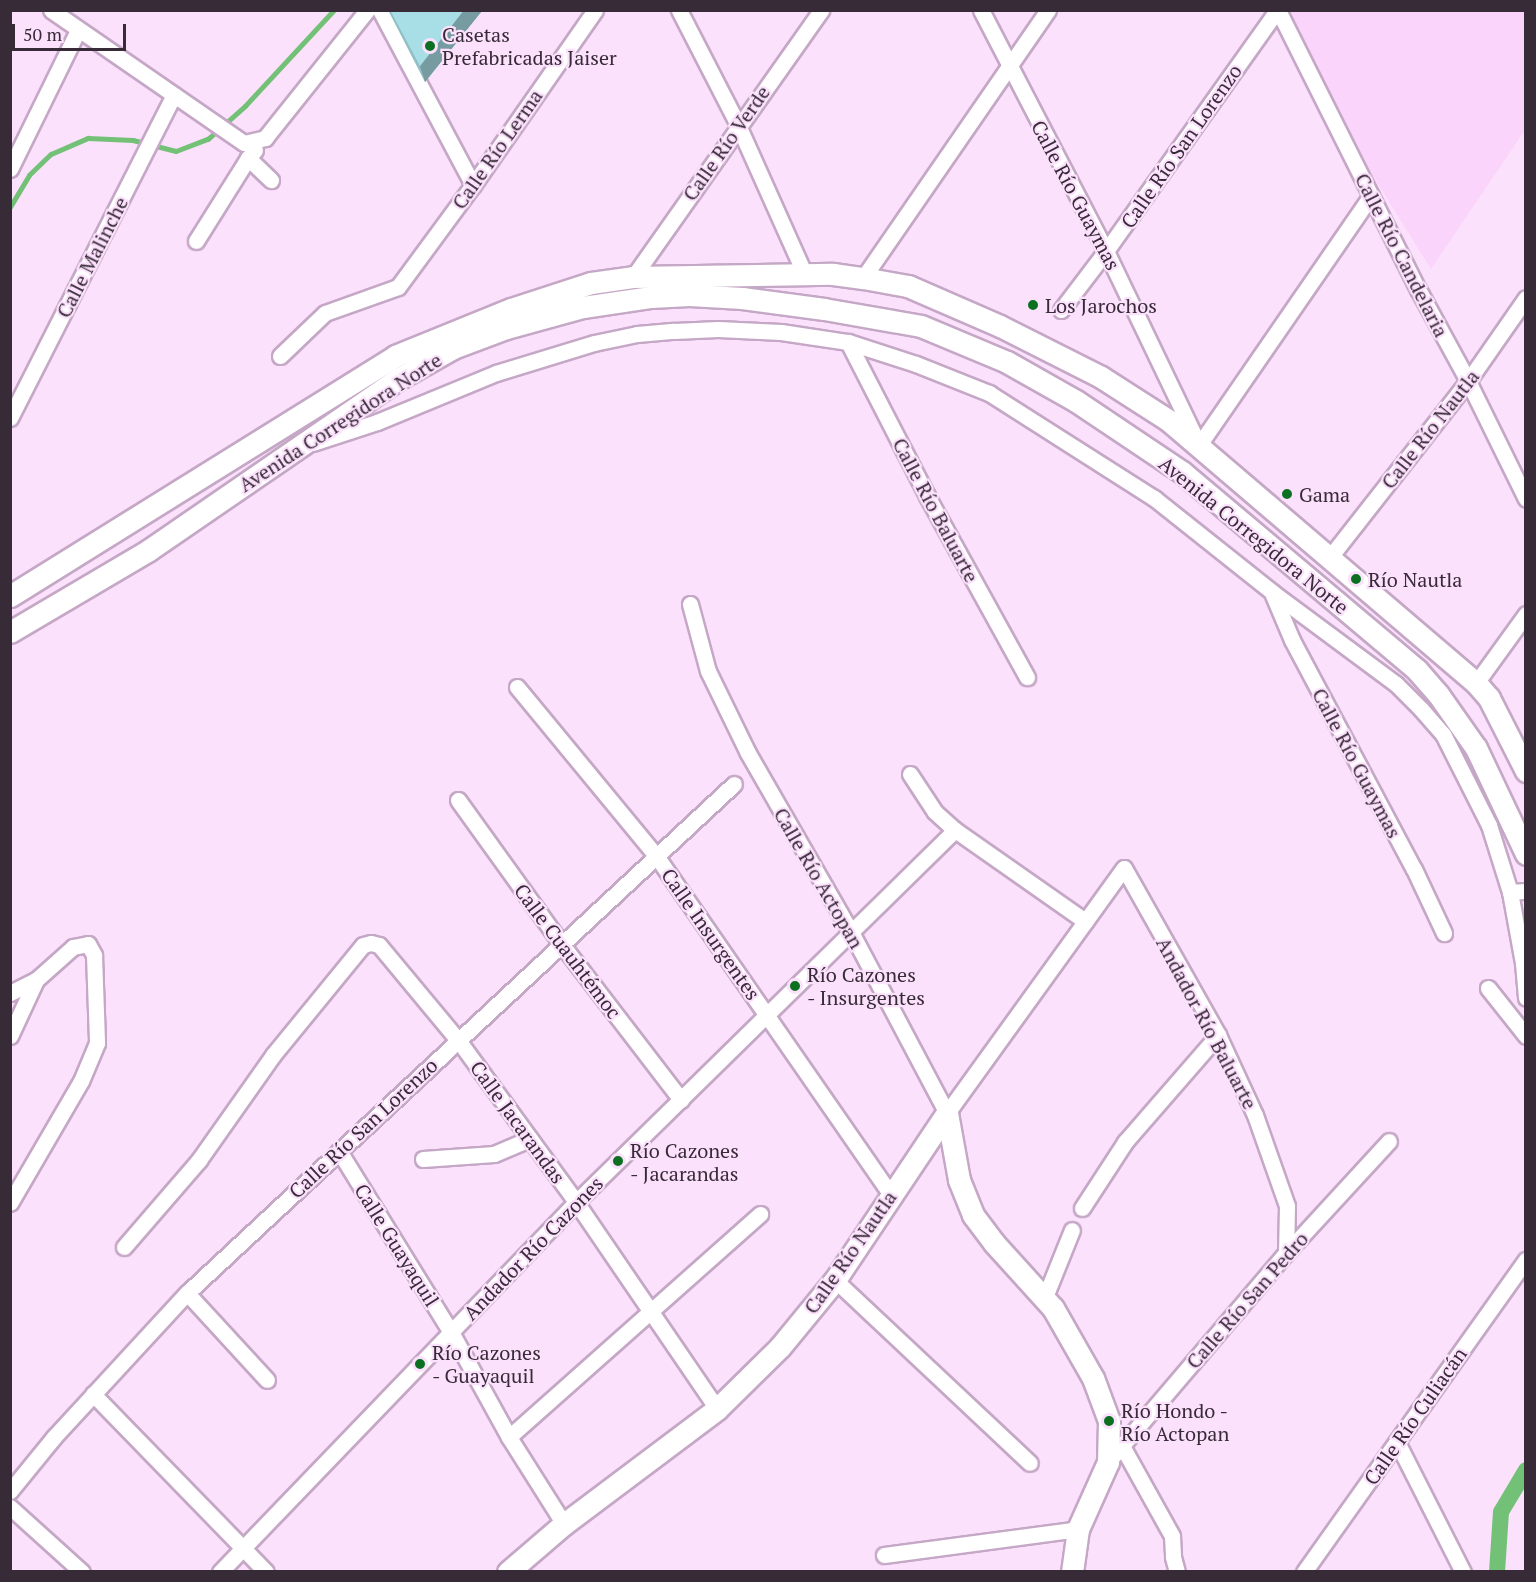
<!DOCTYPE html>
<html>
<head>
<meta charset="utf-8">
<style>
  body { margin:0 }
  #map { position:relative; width:1536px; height:1582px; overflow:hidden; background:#fbe1fc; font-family:"PT Serif",serif }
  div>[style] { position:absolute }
  .built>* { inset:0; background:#fad4fb }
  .stream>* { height:4.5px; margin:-2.25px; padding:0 2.25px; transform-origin:2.25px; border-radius:2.25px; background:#73c077 }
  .canal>* { height:16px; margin:-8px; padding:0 8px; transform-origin:8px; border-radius:8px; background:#73c077 }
  .roads { filter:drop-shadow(2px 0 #c5a7c6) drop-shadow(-2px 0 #c5a7c6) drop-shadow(0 2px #c5a7c6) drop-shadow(0 -2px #c5a7c6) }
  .street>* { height:15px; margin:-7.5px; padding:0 7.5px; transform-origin:7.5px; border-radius:7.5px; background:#fff }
  .secondary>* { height:21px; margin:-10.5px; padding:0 10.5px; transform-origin:10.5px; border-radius:10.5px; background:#fff }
  .wall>* { inset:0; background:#90bfc5 }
  .shaded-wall>* { inset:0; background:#769ba0 }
  .building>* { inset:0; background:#a8dee5 }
  .dots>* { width:16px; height:16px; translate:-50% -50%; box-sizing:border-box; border:3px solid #fbe1fc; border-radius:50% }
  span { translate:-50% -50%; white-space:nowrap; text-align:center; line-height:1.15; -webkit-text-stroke:4.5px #fbe1fc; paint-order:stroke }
  .poi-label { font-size:20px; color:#382b38 }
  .left { translate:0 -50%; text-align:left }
  .street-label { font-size:20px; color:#382b38 }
  .frame { position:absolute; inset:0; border:12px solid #382b38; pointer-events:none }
  .scale { position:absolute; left:12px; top:24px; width:114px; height:27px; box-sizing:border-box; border:3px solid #382b38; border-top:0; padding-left:8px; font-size:18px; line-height:21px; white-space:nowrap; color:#382b38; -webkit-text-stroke:4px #fbe1fc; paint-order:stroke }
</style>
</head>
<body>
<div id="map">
  <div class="built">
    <div style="clip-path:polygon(1290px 11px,1525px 11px,1525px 130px,1431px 269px,1373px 176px)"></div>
  </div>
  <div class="stream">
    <div style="left:10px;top:207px;width:37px;rotate:-59deg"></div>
    <div style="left:29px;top:175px;width:30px;rotate:-44deg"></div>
    <div style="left:51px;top:154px;width:40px;rotate:-23.4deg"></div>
    <div style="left:88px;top:138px;width:45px;rotate:2.5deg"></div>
    <div style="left:133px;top:140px;width:44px;rotate:14.3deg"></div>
    <div style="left:176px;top:151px;width:34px;rotate:-21deg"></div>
    <div style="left:208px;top:139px;width:50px;rotate:-41.7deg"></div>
    <div style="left:245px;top:106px;width:131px;rotate:-47.2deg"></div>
  </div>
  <div class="canal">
    <div style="left:1497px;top:1572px;width:60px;rotate:-86.2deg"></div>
    <div style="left:1501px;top:1512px;width:49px;rotate:-59.2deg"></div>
  </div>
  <div class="roads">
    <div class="street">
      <div style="left:51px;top:10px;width:234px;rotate:34.6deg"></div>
      <div style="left:244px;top:143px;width:22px;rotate:-13deg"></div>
      <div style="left:265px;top:138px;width:164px;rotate:-51.4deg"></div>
      <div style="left:380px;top:10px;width:198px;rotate:62deg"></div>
      <div style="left:679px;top:10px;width:129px;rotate:62.8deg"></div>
      <div style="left:738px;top:125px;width:164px;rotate:65.9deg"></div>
      <div style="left:981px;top:10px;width:271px;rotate:62.6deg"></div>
      <div style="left:1106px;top:251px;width:215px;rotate:64.4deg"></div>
      <div style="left:1199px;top:445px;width:303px;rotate:-55.4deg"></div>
      <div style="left:1278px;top:10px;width:314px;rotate:63.4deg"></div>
      <div style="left:1419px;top:291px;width:102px;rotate:61.4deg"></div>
      <div style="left:1468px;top:381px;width:131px;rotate:63.8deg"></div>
      <div style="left:255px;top:150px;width:11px;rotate:131deg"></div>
      <div style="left:248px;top:158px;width:32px;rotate:44deg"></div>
      <div style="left:10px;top:169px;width:155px;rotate:-63.9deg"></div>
      <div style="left:196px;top:241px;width:98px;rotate:-57.9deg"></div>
      <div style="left:633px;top:277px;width:327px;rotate:-54.8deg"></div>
      <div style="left:863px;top:278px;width:326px;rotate:-55.4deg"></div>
      <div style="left:1061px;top:310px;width:74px;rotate:-52.7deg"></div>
      <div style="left:1106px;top:251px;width:296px;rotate:-54.6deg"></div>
      <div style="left:848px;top:342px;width:173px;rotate:62.8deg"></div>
      <div style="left:927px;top:496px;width:207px;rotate:61.1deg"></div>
      <div style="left:280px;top:356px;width:62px;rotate:-43.7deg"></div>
      <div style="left:325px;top:313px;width:77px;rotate:-19.6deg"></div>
      <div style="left:398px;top:287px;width:127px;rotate:-53.7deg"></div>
      <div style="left:473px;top:185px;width:213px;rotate:-55.1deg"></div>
      <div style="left:10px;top:418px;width:362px;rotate:-63.1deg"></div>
      <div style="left:313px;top:443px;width:67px;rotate:-18.2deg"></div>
      <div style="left:377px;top:422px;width:129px;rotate:-22.4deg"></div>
      <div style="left:496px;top:373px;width:102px;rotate:-17deg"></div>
      <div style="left:594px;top:343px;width:44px;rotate:-11.8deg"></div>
      <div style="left:637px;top:334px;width:37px;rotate:-5deg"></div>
      <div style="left:674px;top:331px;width:44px;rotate:-2.6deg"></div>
      <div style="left:718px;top:329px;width:63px;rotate:2.7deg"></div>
      <div style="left:781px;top:332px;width:68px;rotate:8.5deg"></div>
      <div style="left:848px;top:342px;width:71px;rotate:17.9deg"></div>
      <div style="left:916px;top:364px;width:79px;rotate:21.7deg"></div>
      <div style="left:989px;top:393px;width:196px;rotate:32.5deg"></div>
      <div style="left:1154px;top:498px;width:151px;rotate:38.5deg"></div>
      <div style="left:1272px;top:592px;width:154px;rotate:36.6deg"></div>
      <div style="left:1396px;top:684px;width:35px;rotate:45deg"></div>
      <div style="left:1421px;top:709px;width:33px;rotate:49deg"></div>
      <div style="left:1443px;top:734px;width:102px;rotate:63.2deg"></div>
      <div style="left:1489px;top:825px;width:70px;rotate:72.6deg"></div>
      <div style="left:1510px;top:892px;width:72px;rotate:79.6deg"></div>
      <div style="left:1523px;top:963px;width:35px;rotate:85deg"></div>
      <div style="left:1330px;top:557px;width:224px;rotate:-51.9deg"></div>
      <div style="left:1468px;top:381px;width:101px;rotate:-55.1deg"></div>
      <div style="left:1273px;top:595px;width:49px;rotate:67.1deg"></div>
      <div style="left:1292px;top:640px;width:259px;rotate:62deg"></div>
      <div style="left:1414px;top:869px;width:71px;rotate:64.9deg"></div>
      <div style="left:690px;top:604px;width:69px;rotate:75deg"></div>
      <div style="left:708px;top:671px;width:91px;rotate:64deg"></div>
      <div style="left:748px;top:753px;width:207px;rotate:60.1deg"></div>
      <div style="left:851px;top:932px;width:205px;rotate:62.1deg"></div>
      <div style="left:947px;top:1113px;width:302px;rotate:-54.2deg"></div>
      <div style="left:1124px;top:868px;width:192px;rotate:60.6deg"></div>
      <div style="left:1218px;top:1035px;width:88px;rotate:65.2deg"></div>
      <div style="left:1255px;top:1115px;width:96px;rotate:70.6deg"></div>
      <div style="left:1287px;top:1206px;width:47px;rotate:91.2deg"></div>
      <div style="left:1476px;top:683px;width:85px;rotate:-54.1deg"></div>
      <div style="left:517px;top:687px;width:220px;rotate:50.5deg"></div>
      <div style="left:657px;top:857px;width:410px;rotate:55.3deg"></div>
      <div style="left:910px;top:774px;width:45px;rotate:56.7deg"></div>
      <div style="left:935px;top:812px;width:27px;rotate:42deg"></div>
      <div style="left:955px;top:830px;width:159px;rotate:35deg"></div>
      <div style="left:458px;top:800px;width:180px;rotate:54.3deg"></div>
      <div style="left:563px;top:946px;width:194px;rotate:52.5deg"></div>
      <div style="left:1510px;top:892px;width:16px;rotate:-4deg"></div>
      <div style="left:1488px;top:988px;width:61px;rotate:51.6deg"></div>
      <div style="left:10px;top:993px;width:29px;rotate:-27deg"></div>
      <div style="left:36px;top:980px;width:50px;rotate:-41.7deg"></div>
      <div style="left:73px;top:947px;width:15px;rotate:-11deg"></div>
      <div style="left:88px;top:944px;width:13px;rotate:61deg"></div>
      <div style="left:94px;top:955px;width:88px;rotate:88deg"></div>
      <div style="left:97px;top:1043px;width:41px;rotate:112.8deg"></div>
      <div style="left:81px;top:1081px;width:141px;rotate:120.2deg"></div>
      <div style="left:10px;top:1036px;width:62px;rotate:-65.1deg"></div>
      <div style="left:339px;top:1151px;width:213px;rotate:58.3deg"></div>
      <div style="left:451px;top:1332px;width:120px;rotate:61.1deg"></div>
      <div style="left:509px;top:1437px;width:103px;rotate:57.7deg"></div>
      <div style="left:423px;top:1159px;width:71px;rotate:-4deg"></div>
      <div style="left:494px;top:1154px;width:39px;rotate:-23deg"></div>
      <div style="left:1082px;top:1208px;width:79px;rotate:-56.9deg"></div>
      <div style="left:1125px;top:1142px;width:142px;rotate:-49deg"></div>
      <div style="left:124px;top:1247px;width:115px;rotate:-49.2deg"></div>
      <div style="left:199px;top:1160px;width:128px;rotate:-54.8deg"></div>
      <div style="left:273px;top:1055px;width:142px;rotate:-50.7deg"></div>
      <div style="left:363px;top:945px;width:8px;rotate:-14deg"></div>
      <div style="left:371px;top:943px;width:8px;rotate:14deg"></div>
      <div style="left:379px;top:945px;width:124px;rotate:50.3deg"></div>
      <div style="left:458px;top:1040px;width:200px;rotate:53.9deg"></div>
      <div style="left:576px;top:1202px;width:250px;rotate:55.7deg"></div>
      <div style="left:835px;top:1280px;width:267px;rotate:43.2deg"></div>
      <div style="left:187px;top:1293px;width:118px;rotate:47.4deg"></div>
      <div style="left:1045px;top:1297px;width:72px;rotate:-68.1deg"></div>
      <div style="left:93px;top:1394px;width:248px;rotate:45.8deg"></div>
      <div style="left:509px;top:1437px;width:336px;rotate:-41.6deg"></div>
      <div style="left:1397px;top:1442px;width:146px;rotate:63.1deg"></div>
      <div style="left:1122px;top:1446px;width:103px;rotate:60.9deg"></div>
      <div style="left:1172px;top:1536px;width:21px;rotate:87deg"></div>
      <div style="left:1173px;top:1557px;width:16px;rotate:75deg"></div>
      <div style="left:1108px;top:1462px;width:275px;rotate:-49.6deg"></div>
      <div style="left:1286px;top:1253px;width:152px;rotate:-47.4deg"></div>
      <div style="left:10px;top:1491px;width:70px;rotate:-50.8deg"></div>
      <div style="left:54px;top:1437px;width:196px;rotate:-47.3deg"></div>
      <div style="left:187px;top:1293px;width:747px;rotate:-42.94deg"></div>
      <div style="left:10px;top:1507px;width:97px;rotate:42.1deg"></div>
      <div style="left:884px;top:1555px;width:196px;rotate:-7.6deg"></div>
      <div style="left:220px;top:1572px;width:513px;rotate:-46.1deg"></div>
      <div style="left:576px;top:1202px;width:531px;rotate:-44.47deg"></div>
      <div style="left:1304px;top:1572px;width:383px;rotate:-54.6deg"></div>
    </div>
    <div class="secondary">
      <div style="left:10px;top:596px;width:454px;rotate:-31.9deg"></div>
      <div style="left:395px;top:356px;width:125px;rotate:-22.1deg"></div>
      <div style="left:511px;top:309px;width:84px;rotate:-18deg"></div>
      <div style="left:591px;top:283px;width:42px;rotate:-8.1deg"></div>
      <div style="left:633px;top:277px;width:200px;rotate:-0.9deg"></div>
      <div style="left:833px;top:274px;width:30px;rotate:8deg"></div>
      <div style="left:863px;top:278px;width:46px;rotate:10.1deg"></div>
      <div style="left:908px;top:286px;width:100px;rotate:23.5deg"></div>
      <div style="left:1000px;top:326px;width:113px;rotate:26.8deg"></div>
      <div style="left:1101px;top:377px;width:80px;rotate:32.7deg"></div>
      <div style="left:1168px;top:420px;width:405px;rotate:40.5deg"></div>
      <div style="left:1476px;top:683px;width:20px;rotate:49deg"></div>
      <div style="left:1489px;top:698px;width:82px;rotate:63.1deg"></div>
      <div style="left:10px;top:632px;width:161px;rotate:-30.5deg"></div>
      <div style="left:149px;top:550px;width:302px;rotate:-34.5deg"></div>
      <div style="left:398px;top:379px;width:63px;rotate:-29.4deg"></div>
      <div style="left:453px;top:348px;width:57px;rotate:-20.7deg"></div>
      <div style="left:506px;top:328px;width:80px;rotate:-15.3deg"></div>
      <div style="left:583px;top:307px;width:69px;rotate:-8.4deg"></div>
      <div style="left:651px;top:297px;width:38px;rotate:-3deg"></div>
      <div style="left:689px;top:295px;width:53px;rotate:3.2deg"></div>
      <div style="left:742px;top:298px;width:83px;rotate:7.6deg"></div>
      <div style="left:824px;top:309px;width:98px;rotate:9.9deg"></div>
      <div style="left:921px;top:326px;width:93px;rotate:22.7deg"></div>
      <div style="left:1007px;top:362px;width:79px;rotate:29.5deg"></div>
      <div style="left:1076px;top:401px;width:128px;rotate:33.8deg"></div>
      <div style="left:1182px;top:472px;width:307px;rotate:40.1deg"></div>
      <div style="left:1417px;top:670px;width:32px;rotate:49deg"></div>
      <div style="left:1438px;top:694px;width:66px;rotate:54.9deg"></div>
      <div style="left:1476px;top:748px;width:117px;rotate:64.7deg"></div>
      <div style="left:947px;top:1113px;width:68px;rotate:79.8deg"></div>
      <div style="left:959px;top:1180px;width:38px;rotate:68deg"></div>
      <div style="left:973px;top:1215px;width:35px;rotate:53deg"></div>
      <div style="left:994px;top:1243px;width:88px;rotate:47.8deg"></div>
      <div style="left:1053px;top:1308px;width:81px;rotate:60.3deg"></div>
      <div style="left:1093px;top:1378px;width:46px;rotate:69.6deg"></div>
      <div style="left:1109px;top:1421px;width:41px;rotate:91.4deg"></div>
      <div style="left:1108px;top:1462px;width:73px;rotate:114.1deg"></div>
      <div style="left:1078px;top:1529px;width:43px;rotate:97.9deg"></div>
      <div style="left:508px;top:1572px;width:74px;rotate:-40.6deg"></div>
      <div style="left:564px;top:1524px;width:191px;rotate:-36.9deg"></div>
      <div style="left:717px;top:1409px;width:88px;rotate:-44.5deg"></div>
      <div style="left:780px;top:1347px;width:87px;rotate:-50.6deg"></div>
      <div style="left:835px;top:1280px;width:201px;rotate:-56.2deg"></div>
    </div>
  </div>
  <div class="wall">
    <div style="clip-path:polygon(388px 10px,482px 10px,425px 82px)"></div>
  </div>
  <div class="shaded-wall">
    <div style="clip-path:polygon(464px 10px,482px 11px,425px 82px,420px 66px)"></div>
  </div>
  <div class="building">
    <div style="clip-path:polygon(390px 10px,464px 10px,420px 66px)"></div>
  </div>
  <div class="dots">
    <div style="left:430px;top:46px;background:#0b7020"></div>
    <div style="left:1033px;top:305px;background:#0b7020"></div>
    <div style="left:1287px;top:494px;background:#0b7020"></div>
    <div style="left:1356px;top:579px;background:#0b7020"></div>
    <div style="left:795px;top:986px;background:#0b7020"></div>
    <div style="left:618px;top:1161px;background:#0b7020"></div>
    <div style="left:420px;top:1364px;background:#0b7020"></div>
    <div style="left:1109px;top:1421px;background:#0b7020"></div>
  </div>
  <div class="poi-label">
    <span class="left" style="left:442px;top:46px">Casetas<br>Prefabricadas Jaiser</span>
    <span class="left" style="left:1045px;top:305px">Los Jarochos</span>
    <span class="left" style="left:1299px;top:494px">Gama</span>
    <span class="left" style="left:1368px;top:579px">Río Nautla</span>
    <span class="left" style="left:807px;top:986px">Río Cazones<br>- Insurgentes</span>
    <span class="left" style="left:630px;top:1162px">Río Cazones<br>- Jacarandas</span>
    <span class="left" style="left:432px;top:1364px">Río Cazones<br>- Guayaquil</span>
    <span class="left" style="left:1121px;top:1422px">Río Hondo -<br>Río Actopan</span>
  </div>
  <div class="street-label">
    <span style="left:726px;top:143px;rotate:-55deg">Calle Río Verde</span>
    <span style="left:1181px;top:146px;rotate:-55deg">Calle Río San Lorenzo</span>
    <span style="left:497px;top:149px;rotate:-55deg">Calle Río Lerma</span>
    <span style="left:1076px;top:195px;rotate:62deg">Calle Río Guaymas</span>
    <span style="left:1402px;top:255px;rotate:63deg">Calle Río Candelaria</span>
    <span style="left:92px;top:257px;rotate:-63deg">Calle Malinche</span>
    <span style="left:340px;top:422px;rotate:-33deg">Avenida Corregidora Norte</span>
    <span style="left:1430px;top:429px;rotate:-52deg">Calle Río Nautla</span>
    <span style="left:936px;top:510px;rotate:62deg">Calle Río Baluarte</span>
    <span style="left:1254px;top:535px;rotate:39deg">Avenida Corregidora Norte</span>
    <span style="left:1357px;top:763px;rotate:62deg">Calle Río Guaymas</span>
    <span style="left:819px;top:878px;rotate:60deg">Calle Río Actopan</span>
    <span style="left:711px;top:934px;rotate:55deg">Calle Insurgentes</span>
    <span style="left:568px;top:951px;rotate:53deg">Calle Cuauhtémoc</span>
    <span style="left:1207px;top:1023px;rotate:62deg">Andador Río Baluarte</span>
    <span style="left:518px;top:1122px;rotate:54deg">Calle Jacarandas</span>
    <span style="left:363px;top:1128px;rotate:-43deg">Calle Río San Lorenzo</span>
    <span style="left:397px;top:1245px;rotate:58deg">Calle Guayaquil</span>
    <span style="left:533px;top:1248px;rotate:-46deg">Andador Río Cazones</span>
    <span style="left:850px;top:1252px;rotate:-55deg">Calle Río Nautla</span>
    <span style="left:1247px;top:1300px;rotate:-49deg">Calle Río San Pedro</span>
    <span style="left:1415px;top:1416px;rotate:-55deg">Calle Río Culiacán</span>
  </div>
  <div class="frame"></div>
  <div class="scale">50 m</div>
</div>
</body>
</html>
